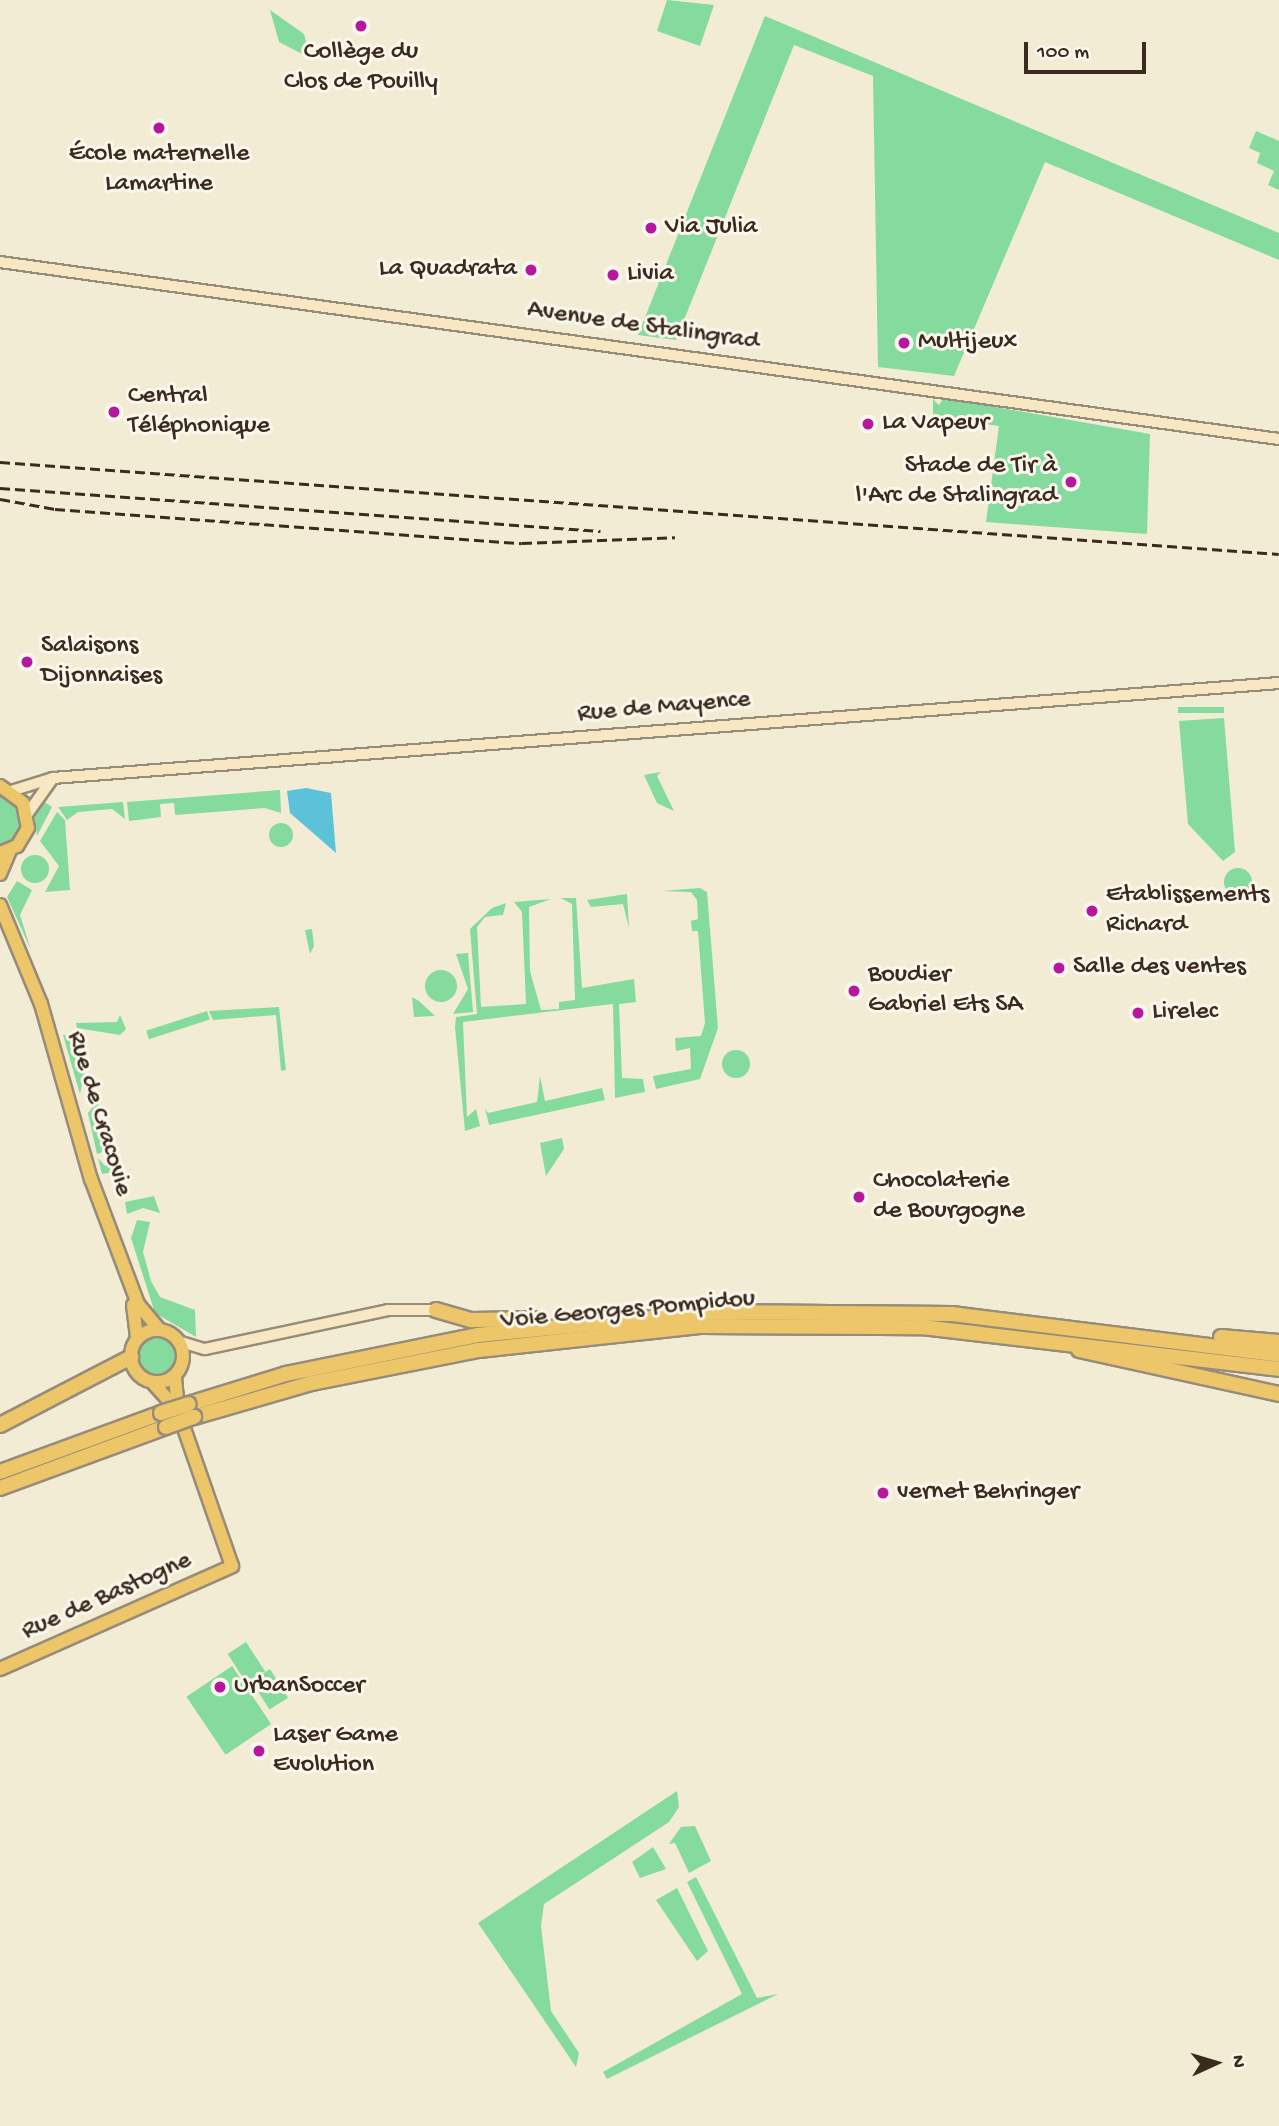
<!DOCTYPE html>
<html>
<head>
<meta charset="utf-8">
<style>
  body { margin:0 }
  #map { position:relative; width:1279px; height:2126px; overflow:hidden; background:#f3ecd5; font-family:"Gochi Hand",sans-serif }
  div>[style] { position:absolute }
  .green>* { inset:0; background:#85da9d; transform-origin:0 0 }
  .round { border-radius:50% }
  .water>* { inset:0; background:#5cc2da }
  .roads { filter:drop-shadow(2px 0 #978b7a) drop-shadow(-2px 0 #978b7a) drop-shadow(0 2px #978b7a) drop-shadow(0 -2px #978b7a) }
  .secondary>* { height:10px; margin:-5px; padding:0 5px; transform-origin:5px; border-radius:5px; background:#f7e8c3 }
  .primary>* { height:12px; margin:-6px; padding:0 6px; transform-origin:6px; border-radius:6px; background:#ecc669 }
  .primary>.ring { margin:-6px; padding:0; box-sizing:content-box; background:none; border:12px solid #ecc669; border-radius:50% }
  .highway>* { height:14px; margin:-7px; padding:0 7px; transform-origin:7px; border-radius:7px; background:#ecc669 }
  .rail>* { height:2.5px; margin-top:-1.25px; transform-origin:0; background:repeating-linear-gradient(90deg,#3b2a1e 0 10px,transparent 0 15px) }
  .bridges { filter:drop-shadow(2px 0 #978b7a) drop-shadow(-2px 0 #978b7a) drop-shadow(0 2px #978b7a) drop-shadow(0 -2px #978b7a) }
  .highway-bridge>* { height:14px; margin:-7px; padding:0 7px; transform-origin:7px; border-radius:7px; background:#ecc669 }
  .dots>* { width:19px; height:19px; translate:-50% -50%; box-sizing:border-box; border:4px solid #fbf7ec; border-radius:50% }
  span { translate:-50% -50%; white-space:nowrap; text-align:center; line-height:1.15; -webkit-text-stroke:6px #fbf7ec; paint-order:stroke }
  .poi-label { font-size:26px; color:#3b2a1e }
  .left { translate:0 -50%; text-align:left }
  .right { translate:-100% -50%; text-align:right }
  .street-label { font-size:26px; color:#3b2a1e }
  .north { position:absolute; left:1181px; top:2028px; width:70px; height:70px; -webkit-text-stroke:5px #fbf7ec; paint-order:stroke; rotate:86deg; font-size:19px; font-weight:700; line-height:28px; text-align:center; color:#3b2a1e }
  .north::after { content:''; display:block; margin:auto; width:24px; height:32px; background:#3b2a1e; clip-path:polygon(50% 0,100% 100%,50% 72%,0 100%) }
  .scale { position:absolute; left:1024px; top:42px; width:122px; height:32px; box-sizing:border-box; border:4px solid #3b2a1e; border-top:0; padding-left:9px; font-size:21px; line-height:24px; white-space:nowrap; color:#3b2a1e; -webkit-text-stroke:5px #fbf7ec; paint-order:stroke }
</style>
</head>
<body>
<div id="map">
  <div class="green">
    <div style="clip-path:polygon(667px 0,714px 5px,700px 46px,657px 31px)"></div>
    <div style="clip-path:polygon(270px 10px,304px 34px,310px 58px,279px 42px)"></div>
    <div style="clip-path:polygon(765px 16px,1279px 233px,1279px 260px,1045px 162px,954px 376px,878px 367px,873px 76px,794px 45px,676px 340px,638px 335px)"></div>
    <div style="clip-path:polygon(1256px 131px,1279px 141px,1279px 190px,1268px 185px,1274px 171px,1257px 163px,1260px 153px,1249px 148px)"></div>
    <div style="clip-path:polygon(933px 399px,939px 405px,943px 399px,967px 402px,1150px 434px,1147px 534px,986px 522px,999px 426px,938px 417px,933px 428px)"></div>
    <div style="left:1224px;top:707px;width:6px;height:46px;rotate:90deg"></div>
    <div style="clip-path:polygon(1224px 718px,1235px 852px,1223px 861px,1188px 824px,1179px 721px)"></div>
    <div style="clip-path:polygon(661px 772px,657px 776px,674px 811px,657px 803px,644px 775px)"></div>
    <div style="clip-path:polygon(280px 790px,281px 813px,265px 808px,175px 815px,174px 803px,160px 804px,161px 817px,129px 821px,127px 802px)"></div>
    <div style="clip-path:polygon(0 793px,18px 806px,22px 824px,14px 840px,0 848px)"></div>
    <div style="clip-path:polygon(39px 798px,52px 807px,37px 836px,34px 813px)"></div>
    <div style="clip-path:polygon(123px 802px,125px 819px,112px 809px,78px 812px,67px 820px,58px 807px)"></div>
    <div style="clip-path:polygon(57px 812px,65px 820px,70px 890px,45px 892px,59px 866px,40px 841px)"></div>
    <div class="round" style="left:269px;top:823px;width:24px;height:24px"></div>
    <div class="round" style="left:21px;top:855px;width:28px;height:28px"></div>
    <div class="round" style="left:1224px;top:868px;width:28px;height:28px"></div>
    <div style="clip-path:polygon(17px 881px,32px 890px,20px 915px,31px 950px,7px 897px)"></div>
    <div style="clip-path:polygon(700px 888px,707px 892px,718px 1028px,700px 1079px,656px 1089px,653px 1076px,691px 1069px,690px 1048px,676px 1051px,675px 1038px,701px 1036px,705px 1023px,698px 931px,692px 931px,691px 921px,698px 919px,697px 900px,691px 892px,662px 891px)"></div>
    <div style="clip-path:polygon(627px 894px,629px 928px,623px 904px,591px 907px,587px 900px)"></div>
    <div style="clip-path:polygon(561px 898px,576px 898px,582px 988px,634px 979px,636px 1002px,619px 1004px,622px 1078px,643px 1079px,645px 1092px,615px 1098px,613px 1004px,463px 1022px,467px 1117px,476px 1109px,480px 1126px,465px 1131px,455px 1027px,456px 1017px,477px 1014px,470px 929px,492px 908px,506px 903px,503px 915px,485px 917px,477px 927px,481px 1007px,526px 1004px,522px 912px,514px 902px,551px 899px,529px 907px,530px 971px,541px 1010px,559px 1009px,559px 1002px,575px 1000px,572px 904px)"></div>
    <div style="clip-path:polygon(312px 929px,314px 946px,310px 954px,305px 930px)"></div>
    <div style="clip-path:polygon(468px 953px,473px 1012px,453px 1014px,468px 989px,456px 954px)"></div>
    <div class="round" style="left:425px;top:970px;width:32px;height:32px"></div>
    <div style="clip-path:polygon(412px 997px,419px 1001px,435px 1016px,414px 1017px)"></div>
    <div style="clip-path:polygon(279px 1007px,286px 1070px,281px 1071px,276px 1015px,213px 1020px,209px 1011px)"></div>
    <div style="left:207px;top:1011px;width:9px;height:64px;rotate:72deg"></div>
    <div style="clip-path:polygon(120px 1015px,126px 1029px,120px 1035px,77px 1028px,76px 1023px,117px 1022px)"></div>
    <div style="clip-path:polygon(70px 1034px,88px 1056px,80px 1094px,63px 1035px)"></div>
    <div class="round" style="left:722px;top:1050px;width:28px;height:28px"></div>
    <div style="clip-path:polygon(540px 1076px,545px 1101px,602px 1088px,605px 1100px,489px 1125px,485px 1108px,488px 1113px,537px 1102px)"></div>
    <div style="clip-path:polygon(98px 1101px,103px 1152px,97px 1154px,88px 1113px)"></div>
    <div style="clip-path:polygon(562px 1138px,564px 1149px,546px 1176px,540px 1143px)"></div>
    <div style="clip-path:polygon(98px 1158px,105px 1166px,109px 1160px,123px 1170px,102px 1174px)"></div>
    <div style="clip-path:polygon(154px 1196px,160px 1213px,143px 1208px,127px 1214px,125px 1202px)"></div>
    <div style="clip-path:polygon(137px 1220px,150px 1222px,143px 1252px,151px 1281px,160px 1297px,195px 1310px,196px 1337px,155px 1313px,131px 1238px)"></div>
    <div class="round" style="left:138px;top:1336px;width:40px;height:40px"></div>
    <div style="left:246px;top:1642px;width:35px;height:22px;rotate:57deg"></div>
    <div style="left:232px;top:1666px;width:70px;height:55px;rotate:56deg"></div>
    <div style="left:270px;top:1669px;width:34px;height:22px;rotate:58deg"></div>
    <div style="clip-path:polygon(677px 1791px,679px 1807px,669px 1822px,544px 1904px,541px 1926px,551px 2011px,579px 2053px,576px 2067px,478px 1923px)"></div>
    <div style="clip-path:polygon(695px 1826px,711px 1861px,689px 1873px,675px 1843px,669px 1844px,681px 1827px)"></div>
    <div style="clip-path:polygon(653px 1847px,666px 1869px,640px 1878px,632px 1862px)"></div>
    <div style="clip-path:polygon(696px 1877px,757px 1998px,778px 1994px,607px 2079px,603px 2072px,742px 1994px,687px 1882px)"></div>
    <div style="clip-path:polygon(677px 1888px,708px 1951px,697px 1961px,656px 1900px)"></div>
  </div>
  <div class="water">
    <div style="clip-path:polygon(306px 788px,331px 793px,336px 853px,290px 813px,287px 791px)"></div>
  </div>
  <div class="roads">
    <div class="secondary">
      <div style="left:0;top:262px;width:1291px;rotate:7.88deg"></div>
      <div style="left:11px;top:791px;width:44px;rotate:-17.2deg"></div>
      <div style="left:53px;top:778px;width:1230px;rotate:-4.43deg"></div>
      <div style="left:28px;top:813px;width:43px;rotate:-54.5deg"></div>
      <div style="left:178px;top:1341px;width:28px;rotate:17deg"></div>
      <div style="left:205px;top:1349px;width:187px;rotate:-12deg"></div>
      <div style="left:388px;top:1310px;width:48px"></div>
    </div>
    <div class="primary">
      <div style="left:0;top:786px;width:29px;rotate:36deg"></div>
      <div style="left:23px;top:803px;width:25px;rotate:79deg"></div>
      <div style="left:28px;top:828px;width:21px;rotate:121deg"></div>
      <div style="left:17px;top:846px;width:18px;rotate:158deg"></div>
      <div style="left:0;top:874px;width:25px;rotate:-67deg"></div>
      <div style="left:0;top:905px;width:107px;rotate:67.5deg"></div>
      <div style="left:41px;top:1004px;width:182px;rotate:74.1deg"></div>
      <div style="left:91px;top:1179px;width:134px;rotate:69.4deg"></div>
      <div style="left:138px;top:1304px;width:34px;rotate:50deg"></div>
      <div style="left:133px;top:1305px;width:33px;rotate:83deg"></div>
      <div class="ring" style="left:131px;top:1330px;width:40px;height:40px"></div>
      <div style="left:153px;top:1383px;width:38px;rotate:48deg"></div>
      <div style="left:0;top:1669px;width:254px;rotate:-23.9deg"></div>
      <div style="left:232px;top:1566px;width:164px;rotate:-109.2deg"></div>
      <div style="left:178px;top:1411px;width:35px;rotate:-95deg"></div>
    </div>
    <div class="highway">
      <div style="left:436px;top:1310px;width:37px;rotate:16deg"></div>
      <div style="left:472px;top:1320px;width:62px;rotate:-0.9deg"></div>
      <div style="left:1221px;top:1337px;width:58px;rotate:4.9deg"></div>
      <div style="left:1079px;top:1350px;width:205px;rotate:12.4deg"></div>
      <div style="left:189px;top:1404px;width:102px;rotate:-17.2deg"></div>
      <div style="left:286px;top:1374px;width:196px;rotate:-11.5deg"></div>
      <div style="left:478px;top:1335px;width:234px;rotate:-5.6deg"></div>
      <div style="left:711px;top:1312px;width:241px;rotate:0.5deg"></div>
      <div style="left:952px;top:1314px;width:330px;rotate:7.1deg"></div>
      <div style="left:194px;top:1417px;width:123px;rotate:-16.1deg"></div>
      <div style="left:312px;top:1383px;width:170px;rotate:-11.2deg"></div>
      <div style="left:479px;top:1350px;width:222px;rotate:-6.2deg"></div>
      <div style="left:700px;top:1326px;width:222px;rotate:0.3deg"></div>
      <div style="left:922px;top:1327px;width:359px;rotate:6.7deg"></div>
      <div style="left:0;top:1425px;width:148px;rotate:-27.4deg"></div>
      <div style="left:0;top:1472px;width:171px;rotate:-20.1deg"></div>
      <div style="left:0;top:1488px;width:177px;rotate:-20.2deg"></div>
    </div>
  </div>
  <div class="rail">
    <div style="left:0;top:462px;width:1282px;rotate:4.11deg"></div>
    <div style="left:0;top:488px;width:602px;rotate:4.1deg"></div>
    <div style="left:0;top:499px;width:56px;rotate:10.3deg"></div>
    <div style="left:55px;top:509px;width:468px;rotate:4.2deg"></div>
    <div style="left:522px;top:543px;width:153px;rotate:-2.2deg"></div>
  </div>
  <div class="bridges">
    <div class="highway-bridge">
      <div style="left:161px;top:1413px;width:29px;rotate:-18deg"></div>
      <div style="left:166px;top:1427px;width:30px;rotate:-20deg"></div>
    </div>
  </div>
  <div class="dots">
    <div style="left:361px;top:26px;background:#b5179e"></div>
    <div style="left:159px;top:128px;background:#b5179e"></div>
    <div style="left:651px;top:228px;background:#b5179e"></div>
    <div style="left:531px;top:270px;background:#b5179e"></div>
    <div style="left:613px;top:275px;background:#b5179e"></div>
    <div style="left:904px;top:343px;background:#b5179e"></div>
    <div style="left:114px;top:412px;background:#b5179e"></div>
    <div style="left:868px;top:424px;background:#b5179e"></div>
    <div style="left:1071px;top:482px;background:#b5179e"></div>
    <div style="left:27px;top:662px;background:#b5179e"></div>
    <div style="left:1092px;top:911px;background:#b5179e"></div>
    <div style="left:1059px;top:968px;background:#b5179e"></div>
    <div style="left:854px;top:991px;background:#b5179e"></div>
    <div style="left:1138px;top:1013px;background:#b5179e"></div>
    <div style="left:859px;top:1197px;background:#b5179e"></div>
    <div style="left:883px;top:1493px;background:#b5179e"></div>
    <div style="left:220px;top:1687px;background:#b5179e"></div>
    <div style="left:259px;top:1751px;background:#b5179e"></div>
  </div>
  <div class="poi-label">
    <span style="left:361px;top:68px">Collège du<br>Clos de Pouilly</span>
    <span style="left:159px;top:170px">École maternelle<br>Lamartine</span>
    <span class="left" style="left:665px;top:228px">Via Julia</span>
    <span class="right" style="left:517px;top:270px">La Quadrata</span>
    <span class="left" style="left:627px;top:275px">Livia</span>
    <span class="left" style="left:918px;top:343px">Multijeux</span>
    <span class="left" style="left:128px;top:412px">Central<br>Téléphonique</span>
    <span class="left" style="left:882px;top:424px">La Vapeur</span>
    <span class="right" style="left:1057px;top:482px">Stade de Tir à<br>l'Arc de Stalingrad</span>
    <span class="left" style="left:41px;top:662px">Salaisons<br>Dijonnaises</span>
    <span class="left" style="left:1106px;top:911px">Etablissements<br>Richard</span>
    <span class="left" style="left:1073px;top:968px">Salle des ventes</span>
    <span class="left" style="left:868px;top:991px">Boudier<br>Gabriel Ets SA</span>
    <span class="left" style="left:1152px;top:1013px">Lirelec</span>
    <span class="left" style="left:873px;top:1197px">Chocolaterie<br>de Bourgogne</span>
    <span class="left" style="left:897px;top:1493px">vernet Behringer</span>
    <span class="left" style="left:234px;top:1687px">UrbanSoccer</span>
    <span class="left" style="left:273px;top:1751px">Laser Game<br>Evolution</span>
  </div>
  <div class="street-label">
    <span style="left:643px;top:327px;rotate:8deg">Avenue de Stalingrad</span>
    <span style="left:664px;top:708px;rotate:-5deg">Rue de Mayence</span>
    <span style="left:98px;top:1114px;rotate:73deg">Rue de Cracovie</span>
    <span style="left:628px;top:1311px;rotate:-5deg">Voie Georges Pompidou</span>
    <span style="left:107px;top:1597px;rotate:-24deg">Rue de Bastogne</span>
  </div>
  <div class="north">N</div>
  <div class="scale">100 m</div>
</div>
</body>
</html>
